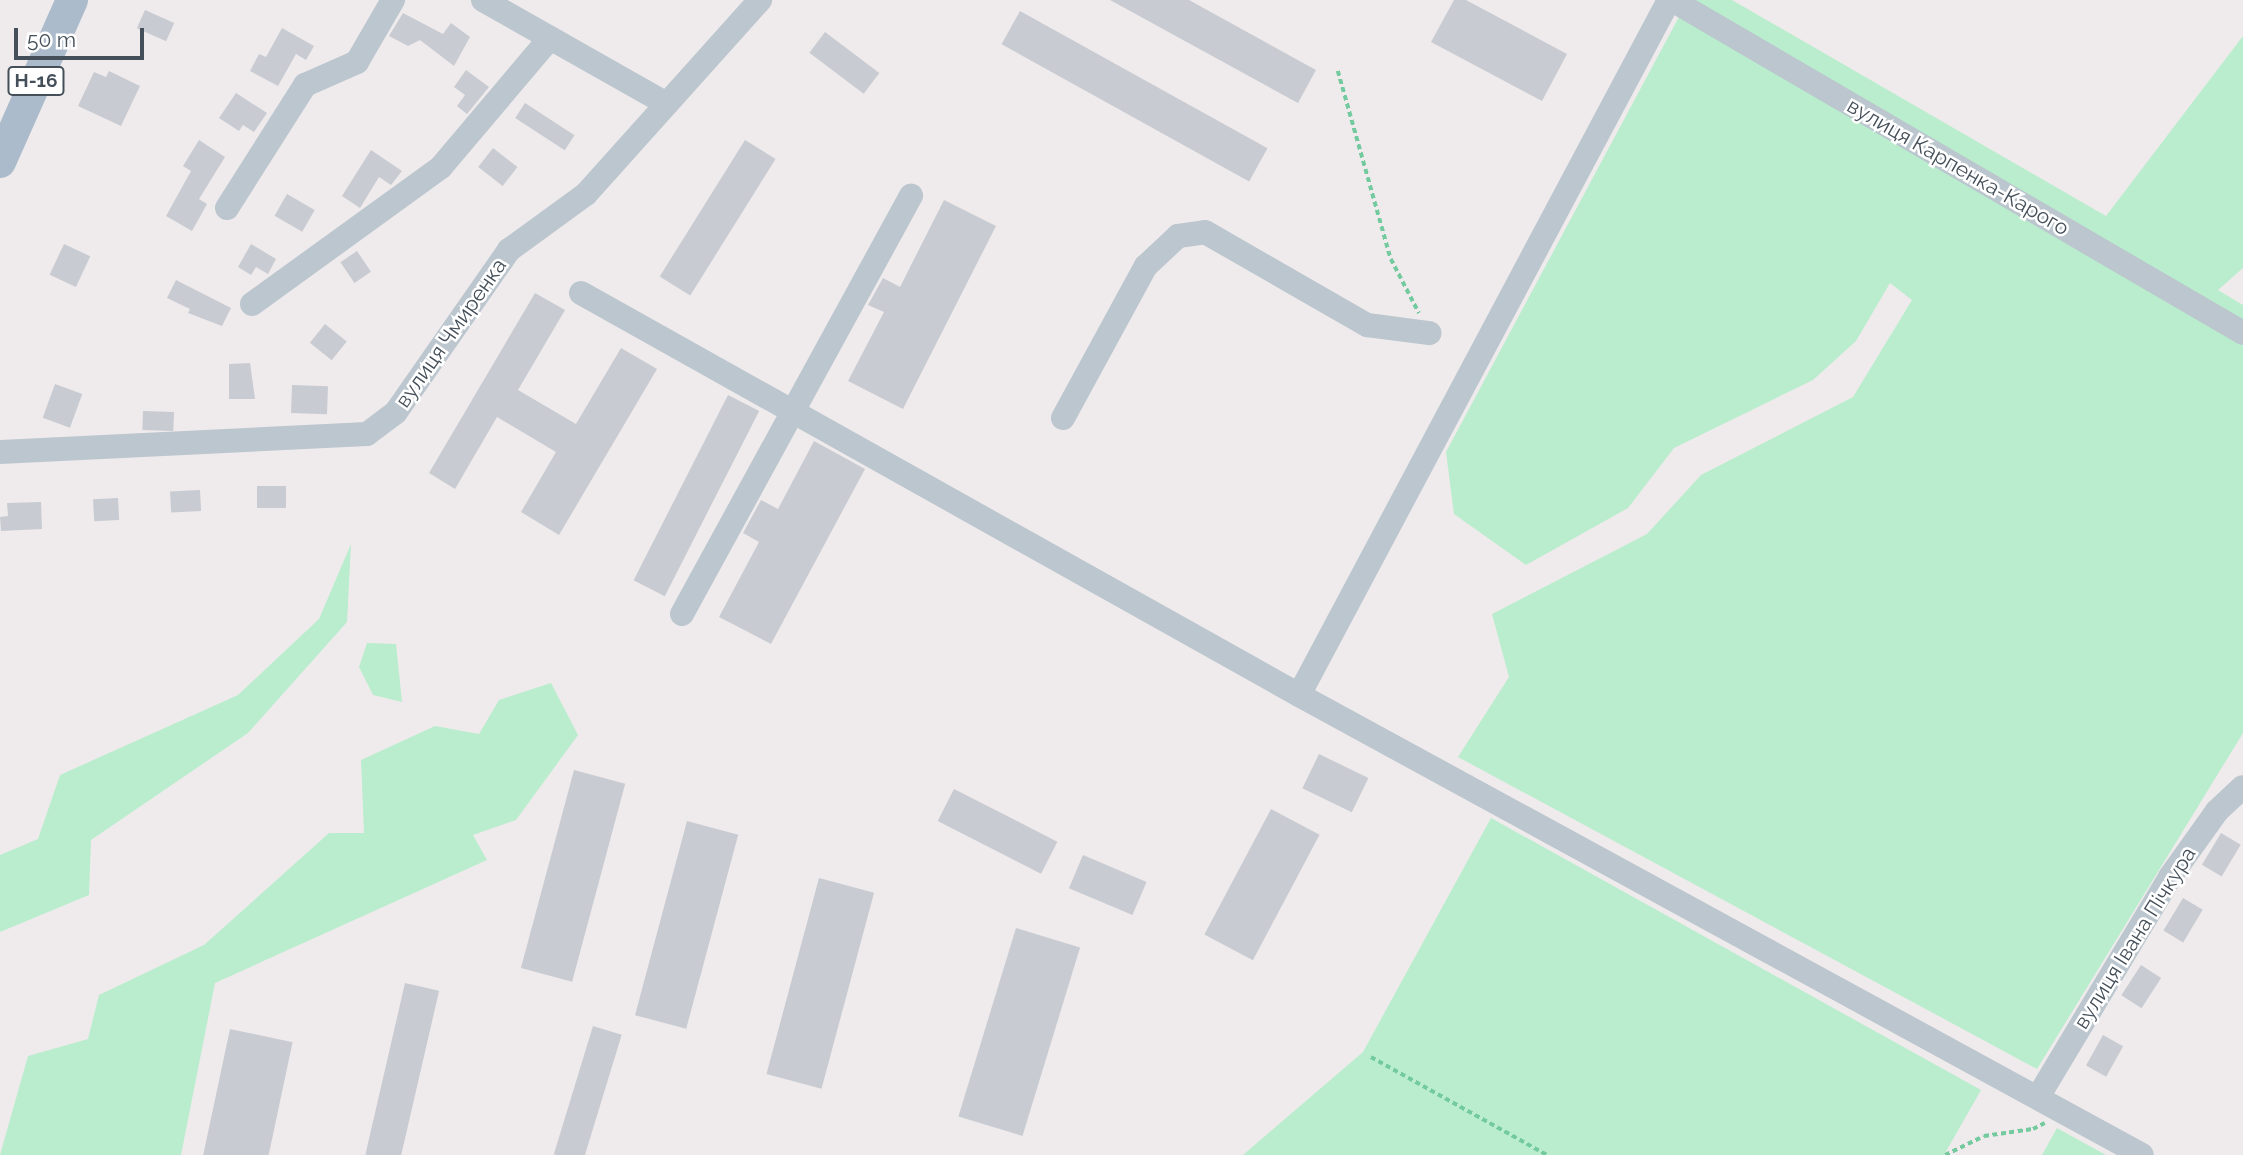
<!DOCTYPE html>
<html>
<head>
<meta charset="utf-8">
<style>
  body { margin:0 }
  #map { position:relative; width:2243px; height:1155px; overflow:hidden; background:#efebec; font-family:Raleway,sans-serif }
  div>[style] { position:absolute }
  .green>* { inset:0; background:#b9edcd }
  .building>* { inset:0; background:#c8cbd1; transform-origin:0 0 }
  .path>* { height:3.5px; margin-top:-1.75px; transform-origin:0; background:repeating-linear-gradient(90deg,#72ca9e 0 5px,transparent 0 8.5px) }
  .minor>* { height:24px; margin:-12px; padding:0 12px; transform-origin:12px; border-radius:12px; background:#bcc6ce }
  .major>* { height:32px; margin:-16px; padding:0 16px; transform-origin:16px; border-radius:16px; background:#abbbcb }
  span { translate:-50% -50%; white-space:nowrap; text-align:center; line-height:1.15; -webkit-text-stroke:5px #fff; paint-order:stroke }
  .shield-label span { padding:2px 5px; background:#fff; border:2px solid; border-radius:5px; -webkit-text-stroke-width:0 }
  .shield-label { font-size:19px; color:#444f59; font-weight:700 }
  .street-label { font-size:21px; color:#444f59 }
  .scale { position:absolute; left:14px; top:28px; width:130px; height:32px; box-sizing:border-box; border:4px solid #444f59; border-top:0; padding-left:9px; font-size:21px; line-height:24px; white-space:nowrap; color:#444f59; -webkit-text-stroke:5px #fff; paint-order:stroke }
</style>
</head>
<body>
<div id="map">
  <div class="green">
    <div style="clip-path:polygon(1688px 0,1732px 0,2106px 216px,2243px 36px,2243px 268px,2218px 290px,2243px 305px,2243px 733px,2037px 1069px,1458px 757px,1509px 677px,1492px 614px,1647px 534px,1701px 475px,1853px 397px,1912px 300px,1890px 283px,1856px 341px,1813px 380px,1674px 448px,1628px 508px,1526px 565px,1454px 514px,1446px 452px)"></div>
    <div style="clip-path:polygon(351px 544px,347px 622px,248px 733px,91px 840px,89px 895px,0 932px,0 855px,38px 839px,60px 775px,238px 695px,319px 619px)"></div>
    <div style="clip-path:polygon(367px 643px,396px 644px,402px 702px,373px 695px,359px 667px)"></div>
    <div style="clip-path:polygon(551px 683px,578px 735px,516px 820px,473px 835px,487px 860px,215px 983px,181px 1155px,0 1155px,28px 1056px,88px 1039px,99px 995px,204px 945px,329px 833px,364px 833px,361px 760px,435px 726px,479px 734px,499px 700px)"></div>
    <div style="clip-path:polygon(1491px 818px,1981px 1090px,1944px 1155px,1243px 1155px,1363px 1052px)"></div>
    <div style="clip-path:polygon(2057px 1128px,2106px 1155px,2042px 1155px)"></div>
  </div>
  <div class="building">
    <div style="clip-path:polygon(1110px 0,1189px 0,1316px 70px,1298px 103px)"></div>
    <div style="clip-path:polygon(1454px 0,1466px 0,1567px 54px,1542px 101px,1431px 42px)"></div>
    <div style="left:145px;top:10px;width:32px;height:20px;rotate:24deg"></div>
    <div style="left:1020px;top:11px;width:283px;height:38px;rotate:29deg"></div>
    <div style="clip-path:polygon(403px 13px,443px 34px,451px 23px,470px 37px,454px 66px,420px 40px,408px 46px,389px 36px)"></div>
    <div style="clip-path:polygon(282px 28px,314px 46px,306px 60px,296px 54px,278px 86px,250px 71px,259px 54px,266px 57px)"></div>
    <div style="left:825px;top:32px;width:68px;height:26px;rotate:37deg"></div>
    <div style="clip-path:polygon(466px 70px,489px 87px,467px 114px,457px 106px,465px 95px,454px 87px)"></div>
    <div style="clip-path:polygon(109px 71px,140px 86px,121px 126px,78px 106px,94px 72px,106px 77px)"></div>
    <div style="clip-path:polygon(236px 93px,267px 113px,254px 132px,243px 125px,239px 131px,219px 118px)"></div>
    <div style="left:525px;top:103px;width:59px;height:18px;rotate:33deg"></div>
    <div style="clip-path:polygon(199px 140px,225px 157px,199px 199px,207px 204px,192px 231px,166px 216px,191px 171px,183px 166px)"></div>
    <div style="left:745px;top:140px;width:36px;height:161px;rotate:32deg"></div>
    <div style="left:493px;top:148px;width:31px;height:24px;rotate:38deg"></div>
    <div style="clip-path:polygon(371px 150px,402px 171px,391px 185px,379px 177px,360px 208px,342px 196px)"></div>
    <div style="left:287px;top:194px;width:32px;height:25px;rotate:30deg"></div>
    <div style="clip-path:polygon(944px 200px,996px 226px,903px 409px,848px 381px,884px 312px,868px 305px,883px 278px,900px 287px)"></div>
    <div style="left:64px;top:244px;width:29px;height:34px;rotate:25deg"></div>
    <div style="clip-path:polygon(251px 244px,276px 259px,268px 274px,256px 267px,251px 275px,238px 267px)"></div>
    <div style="left:357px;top:251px;width:25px;height:20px;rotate:56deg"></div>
    <div style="clip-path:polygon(176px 280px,231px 308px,222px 326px,188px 313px,190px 309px,167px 298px)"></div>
    <div style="clip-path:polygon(535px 293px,565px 310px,518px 390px,576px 424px,621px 348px,657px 369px,559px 535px,521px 512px,556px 452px,497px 417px,455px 489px,429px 473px)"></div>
    <div style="left:325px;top:324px;width:28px;height:24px;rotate:39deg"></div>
    <div style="clip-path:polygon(250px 363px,255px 399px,229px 399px,229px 364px)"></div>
    <div style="left:55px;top:384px;width:29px;height:36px;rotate:20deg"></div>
    <div style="left:292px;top:385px;width:36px;height:28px;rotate:2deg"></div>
    <div style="left:728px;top:395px;width:35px;height:208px;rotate:27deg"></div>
    <div style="left:143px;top:411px;width:31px;height:19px;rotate:2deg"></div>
    <div style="clip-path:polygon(814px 441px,865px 469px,771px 644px,719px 617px,759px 542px,743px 533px,761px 500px,778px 509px)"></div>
    <div style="left:257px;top:486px;width:29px;height:22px"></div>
    <div style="left:200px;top:490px;width:21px;height:30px;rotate:87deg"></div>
    <div style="left:118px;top:498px;width:22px;height:25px;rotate:87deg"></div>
    <div style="clip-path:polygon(41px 502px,42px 529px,1px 531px,0 517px,8px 516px,7px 503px)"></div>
    <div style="left:1319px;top:754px;width:55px;height:38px;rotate:26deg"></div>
    <div style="left:574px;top:770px;width:53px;height:205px;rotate:15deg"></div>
    <div style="left:954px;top:789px;width:116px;height:36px;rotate:27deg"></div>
    <div style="left:1271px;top:809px;width:55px;height:142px;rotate:28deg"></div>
    <div style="left:687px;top:821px;width:53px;height:201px;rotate:15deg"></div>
    <div style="left:2221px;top:833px;width:23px;height:37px;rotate:31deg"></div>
    <div style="left:1083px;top:855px;width:69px;height:36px;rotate:23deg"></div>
    <div style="left:819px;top:878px;width:57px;height:203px;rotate:15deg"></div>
    <div style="left:2183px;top:898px;width:23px;height:38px;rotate:31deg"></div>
    <div style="left:1016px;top:928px;width:67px;height:197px;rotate:17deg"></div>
    <div style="left:2141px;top:965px;width:24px;height:36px;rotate:33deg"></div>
    <div style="left:405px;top:983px;width:35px;height:176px;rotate:13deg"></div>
    <div style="left:593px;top:1026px;width:30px;height:134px;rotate:17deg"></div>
    <div style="left:230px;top:1029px;width:64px;height:129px;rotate:12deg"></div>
    <div style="left:2103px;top:1035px;width:23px;height:35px;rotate:29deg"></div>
  </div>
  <div class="path">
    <div style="left:1338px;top:71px;width:195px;rotate:74.3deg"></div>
    <div style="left:1391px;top:259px;width:61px;rotate:62.6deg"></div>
    <div style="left:1371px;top:1057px;width:201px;rotate:29.1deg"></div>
    <div style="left:1945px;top:1155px;width:43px;rotate:-26deg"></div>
    <div style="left:1984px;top:1136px;width:49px;rotate:-8.1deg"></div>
    <div style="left:2033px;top:1129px;width:13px;rotate:-27deg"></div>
  </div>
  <div class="minor">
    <div style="left:483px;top:0;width:211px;rotate:29.5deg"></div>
    <div style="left:1669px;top:0;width:787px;rotate:118.03deg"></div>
    <div style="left:1299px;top:695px;width:960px;rotate:28.62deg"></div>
    <div style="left:1672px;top:0;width:661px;rotate:30.25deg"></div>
    <div style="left:227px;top:208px;width:146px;rotate:-57.6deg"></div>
    <div style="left:305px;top:85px;width:57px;rotate:-23.9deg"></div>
    <div style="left:357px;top:62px;width:72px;rotate:-59.9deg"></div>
    <div style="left:581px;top:293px;width:823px;rotate:29.24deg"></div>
    <div style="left:252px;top:304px;width:233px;rotate:-35.9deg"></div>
    <div style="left:441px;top:167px;width:169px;rotate:-49.8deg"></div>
    <div style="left:1063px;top:418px;width:173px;rotate:-61.4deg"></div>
    <div style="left:1146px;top:266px;width:44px;rotate:-43.2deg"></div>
    <div style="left:1178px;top:236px;width:27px;rotate:-8deg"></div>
    <div style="left:1205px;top:232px;width:187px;rotate:29.9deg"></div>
    <div style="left:1367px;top:325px;width:63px;rotate:7.4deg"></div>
    <div style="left:0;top:452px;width:367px;rotate:-2.8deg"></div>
    <div style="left:367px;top:434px;width:36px;rotate:-37deg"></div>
    <div style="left:396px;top:412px;width:198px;rotate:-55.1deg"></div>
    <div style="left:509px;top:250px;width:95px;rotate:-36deg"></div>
    <div style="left:586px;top:194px;width:261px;rotate:-48.1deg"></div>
    <div style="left:682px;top:614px;width:477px;rotate:-61.3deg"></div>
    <div style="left:2038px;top:1097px;width:257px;rotate:-59deg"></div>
    <div style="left:2170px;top:877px;width:81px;rotate:-54.5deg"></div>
    <div style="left:2217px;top:811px;width:35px;rotate:-43deg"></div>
  </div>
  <div class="major">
    <div style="left:0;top:162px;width:177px;rotate:-66deg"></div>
  </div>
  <div class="shield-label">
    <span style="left:36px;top:81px">Н-16</span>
  </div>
  <div class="street-label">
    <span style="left:1958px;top:167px;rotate:30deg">вулиця Карпенка-Карого</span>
    <span style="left:451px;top:333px;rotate:-55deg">вулиця Чмиренка</span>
    <span style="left:2135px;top:938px;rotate:-58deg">вулиця Івана Пічкура</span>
  </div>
  <div class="scale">50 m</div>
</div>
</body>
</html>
